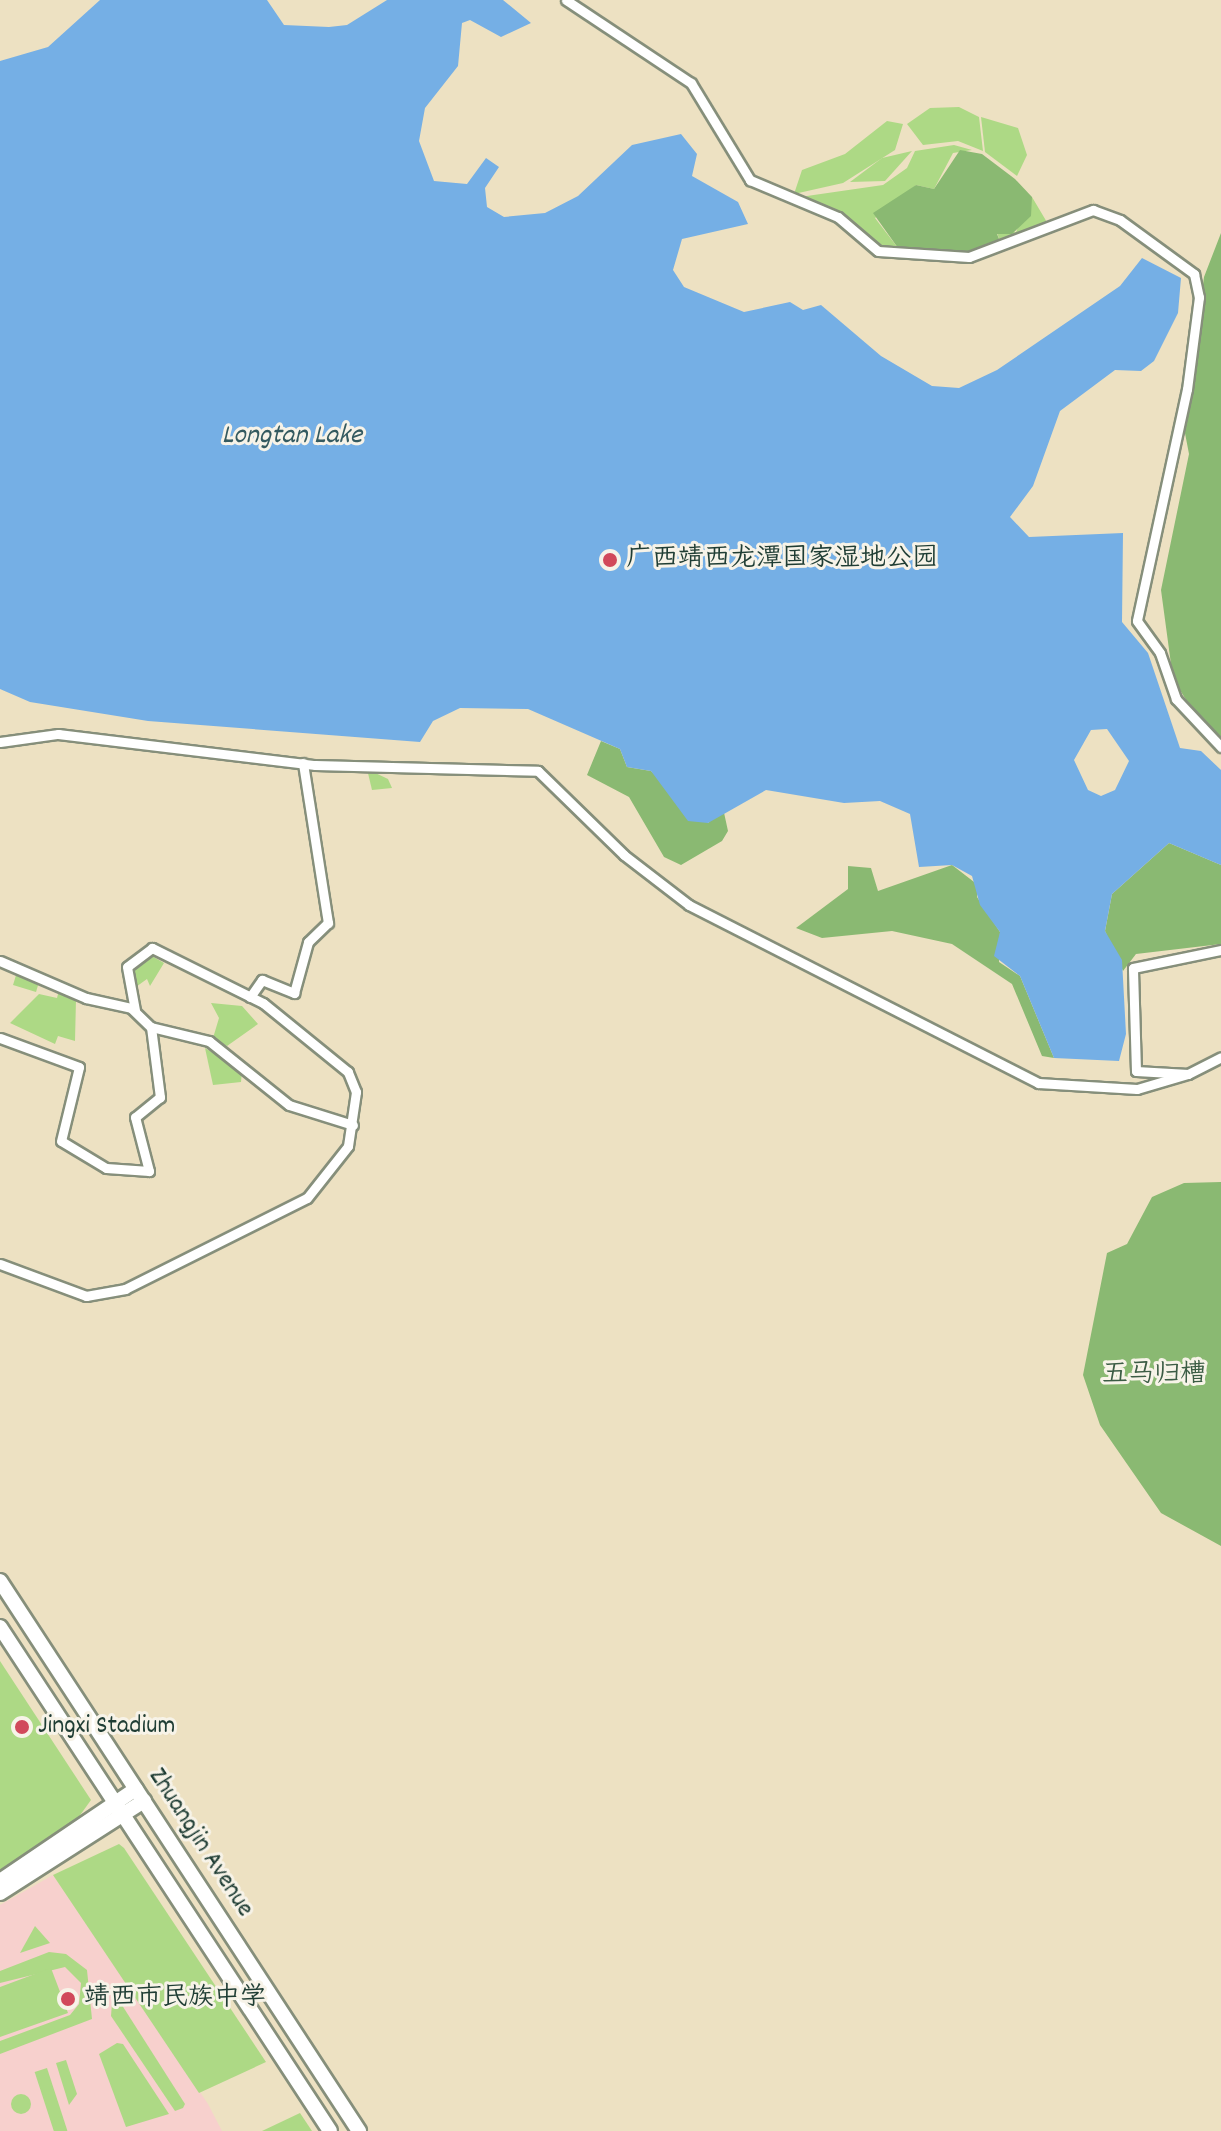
<!DOCTYPE html>
<html>
<head>
<meta charset="utf-8">
<style>
  body { margin:0 }
  #map { position:relative; width:1221px; height:2131px; overflow:hidden; background:#ede1c2; font-family:Dekko,"LXGW WenKai TC",sans-serif }
  div>[style] { position:absolute }
  .built>* { inset:0; background:#f7d0cd }
  .green>* { inset:0; background:#add985; transform-origin:0 0 }
  .round { border-radius:50% }
  .forest>* { inset:0; background:#8ab972 }
  .water>* { inset:0; background:#75afe5 }
  .roads { filter:drop-shadow(2px 0 #868f7b) drop-shadow(-2px 0 #868f7b) drop-shadow(0 2px #868f7b) drop-shadow(0 -2px #868f7b) }
  .minor>* { height:9px; margin:-4.5px; padding:0 4.5px; transform-origin:4.5px; border-radius:4.5px; background:#fff }
  .secondary>* { height:14px; margin:-7px; padding:0 7px; transform-origin:7px; border-radius:7px; background:#fff }
  .primary>* { height:14px; margin:-7px; padding:0 7px; transform-origin:7px; border-radius:7px; background:#fff }
  .dots>* { width:22px; height:22px; translate:-50% -50%; box-sizing:border-box; border:4px solid #f7f3e8; border-radius:50% }
  span { translate:-50% -50%; white-space:nowrap; text-align:center; line-height:1.15; -webkit-text-stroke:6px #f7f3e8; paint-order:stroke }
  .poi-label { font-size:26px; color:#1f3d34 }
  .left { translate:0 -50%; text-align:left }
  .park-label { font-size:26px; color:#3b5c44 }
  .street-label { font-size:26px; color:#1f3d34 }
  .water-label { font-size:28px; color:#345a60; font-style:italic }
</style>
</head>
<body>
<div id="map">
  <div class="built">
    <div style="clip-path:polygon(53px 1875px,208px 2104px,222px 2131px,0 2131px,0 1905px)"></div>
  </div>
  <div class="green">
    <div style="clip-path:polygon(959px 107px,979px 117px,983px 151px,958px 141px,923px 145px,907px 124px,930px 108px)"></div>
    <div style="clip-path:polygon(981px 117px,1018px 128px,1027px 155px,1017px 176px,985px 152px)"></div>
    <div style="clip-path:polygon(887px 121px,903px 124px,895px 150px,843px 183px,794px 194px,802px 170px,845px 154px)"></div>
    <div style="clip-path:polygon(954px 145px,972px 150px,953px 153px,934px 189px,916px 185px,875px 218px,898px 248px,880px 248px,850px 219px,800px 197px,883px 185px,907px 168px,915px 151px)"></div>
    <div style="clip-path:polygon(912px 151px,885px 181px,850px 182px,882px 158px)"></div>
    <div style="clip-path:polygon(1032px 197px,1048px 224px,1001px 244px,997px 233px,1016px 232px)"></div>
    <div style="clip-path:polygon(367px 769px,388px 779px,392px 788px,372px 790px)"></div>
    <div style="clip-path:polygon(150px 955px,164px 963px,150px 986px,147px 979px,133px 989px,131px 968px)"></div>
    <div style="clip-path:polygon(17px 972px,39px 982px,36px 992px,13px 985px)"></div>
    <div style="clip-path:polygon(59px 990px,76px 999px,75px 1041px,58px 1036px,55px 1044px,10px 1023px,39px 994px,57px 998px)"></div>
    <div style="clip-path:polygon(211px 1003px,242px 1006px,258px 1024px,227px 1046px,213px 1038px,219px 1018px)"></div>
    <div style="clip-path:polygon(205px 1048px,242px 1071px,241px 1082px,213px 1085px)"></div>
    <div style="clip-path:polygon(0 1661px,91px 1800px,73px 1825px,0 1873px)"></div>
    <div style="clip-path:polygon(119px 1844px,124px 1848px,266px 2062px,199px 2093px,53px 1875px)"></div>
    <div style="clip-path:polygon(35px 1926px,50px 1943px,20px 1953px)"></div>
    <div style="clip-path:polygon(49px 1952px,66px 1954px,87px 1970px,92px 2019px,0 2054px,0 2041px,70px 2015px,79px 2004px,81px 1983px,65px 1967px,0 1983px,0 1971px)"></div>
    <div style="clip-path:polygon(51px 1968px,68px 2013px,0 2037px,0 1987px)"></div>
    <div style="clip-path:polygon(113px 1991px,185px 2104px,183px 2108px,175px 2111px,111px 2016px)"></div>
    <div style="clip-path:polygon(117px 2043px,123px 2044px,169px 2114px,126px 2127px,99px 2054px)"></div>
    <div style="clip-path:polygon(66px 2060px,77px 2094px,69px 2105px,56px 2063px)"></div>
    <div style="left:47px;top:2068px;width:66px;height:13px;rotate:72deg"></div>
    <div class="round" style="left:11px;top:2094px;width:20px;height:20px"></div>
    <div style="clip-path:polygon(300px 2113px,312px 2131px,262px 2131px)"></div>
  </div>
  <div class="forest">
    <div style="clip-path:polygon(960px 150px,982px 154px,1015px 179px,1032px 197px,1031px 216px,1012px 234px,997px 234px,1001px 244px,967px 254px,898px 248px,873px 213px,916px 185px,934px 189px)"></div>
    <div style="clip-path:polygon(1221px 233px,1221px 739px,1198px 719px,1173px 679px,1161px 590px,1189px 454px,1184px 428px,1204px 277px)"></div>
    <div style="clip-path:polygon(601px 741px,620px 749px,627px 767px,651px 771px,708px 823px,723px 808px,728px 831px,722px 841px,681px 865px,664px 857px,629px 797px,587px 775px)"></div>
    <div style="clip-path:polygon(1169px 843px,1221px 865px,1221px 944px,1136px 954px,1123px 971px,1105px 931px,1112px 894px)"></div>
    <div style="clip-path:polygon(952px 865px,978px 885px,977px 897px,1000px 932px,999px 962px,1020px 976px,1054px 1058px,1042px 1056px,1012px 984px,952px 944px,892px 931px,822px 938px,796px 928px,848px 889px,848px 866px,871px 868px,878px 891px)"></div>
    <div style="clip-path:polygon(1221px 1182px,1221px 1546px,1161px 1513px,1100px 1425px,1083px 1375px,1107px 1253px,1127px 1244px,1152px 1197px,1184px 1183px)"></div>
  </div>
  <div class="water">
    <div style="clip-path:polygon(evenodd,100px 0,267px 0,284px 25px,329px 27px,347px 25px,387px 0,503px 0,531px 23px,501px 37px,470px 20px,462px 23px,458px 66px,425px 108px,419px 141px,434px 181px,467px 184px,486px 158px,499px 167px,485px 188px,487px 207px,504px 217px,545px 213px,578px 196px,632px 145px,681px 134px,697px 154px,692px 176px,738px 202px,748px 224px,682px 239px,673px 270px,684px 287px,744px 312px,790px 302px,803px 310px,821px 305px,881px 356px,932px 386px,959px 388px,997px 370px,1120px 286px,1142px 258px,1181px 278px,1178px 313px,1154px 361px,1141px 371px,1115px 370px,1060px 411px,1033px 486px,1010px 517px,1029px 537px,1123px 533px,1122px 622px,1148px 653px,1180px 748px,1201px 751px,1221px 770px,1221px 865px,1169px 843px,1112px 894px,1105px 931px,1122px 960px,1126px 1034px,1119px 1061px,1054px 1058px,1020px 976px,994px 956px,1000px 932px,980px 905px,972px 876px,952px 865px,919px 867px,910px 814px,880px 801px,844px 803px,766px 790px,708px 823px,688px 821px,651px 771px,627px 767px,620px 749px,528px 709px,460px 708px,433px 721px,420px 742px,148px 721px,30px 702px,0 689px,0 61px,48px 47px,100px 0,1107px 729px,1129px 761px,1115px 790px,1101px 796px,1088px 790px,1074px 760px,1091px 730px,1107px 729px)"></div>
  </div>
  <div class="roads">
    <div class="minor">
      <div style="left:566px;top:0;width:150px;rotate:33.6deg"></div>
      <div style="left:691px;top:83px;width:114px;rotate:58.7deg"></div>
      <div style="left:750px;top:180px;width:95px;rotate:22.8deg"></div>
      <div style="left:838px;top:217px;width:52px;rotate:40.4deg"></div>
      <div style="left:878px;top:251px;width:91px;rotate:3.8deg"></div>
      <div style="left:969px;top:257px;width:133px;rotate:-20.8deg"></div>
      <div style="left:1093px;top:210px;width:29px;rotate:20deg"></div>
      <div style="left:1120px;top:220px;width:92px;rotate:36.1deg"></div>
      <div style="left:1194px;top:274px;width:24px;rotate:78deg"></div>
      <div style="left:1199px;top:297px;width:93px;rotate:97.4deg"></div>
      <div style="left:1187px;top:389px;width:237px;rotate:102.2deg"></div>
      <div style="left:1137px;top:621px;width:39px;rotate:54deg"></div>
      <div style="left:1160px;top:653px;width:49px;rotate:70.8deg"></div>
      <div style="left:1176px;top:699px;width:66px;rotate:46.8deg"></div>
      <div style="left:0;top:742px;width:59px;rotate:-7.9deg"></div>
      <div style="left:58px;top:734px;width:259px;rotate:6.9deg"></div>
      <div style="left:315px;top:765px;width:223px;rotate:1.5deg"></div>
      <div style="left:538px;top:771px;width:120px;rotate:44.3deg"></div>
      <div style="left:624px;top:855px;width:82px;rotate:37.6deg"></div>
      <div style="left:689px;top:905px;width:392px;rotate:27deg"></div>
      <div style="left:1038px;top:1083px;width:99px;rotate:3.5deg"></div>
      <div style="left:1137px;top:1089px;width:53px;rotate:-16.4deg"></div>
      <div style="left:1188px;top:1074px;width:52px;rotate:-176.7deg"></div>
      <div style="left:1136px;top:1071px;width:103px;rotate:-91.7deg"></div>
      <div style="left:1133px;top:968px;width:90px;rotate:-11.6deg"></div>
      <div style="left:0;top:961px;width:94px;rotate:23.3deg"></div>
      <div style="left:86px;top:998px;width:46px;rotate:12.5deg"></div>
      <div style="left:131px;top:1008px;width:28px;rotate:44deg"></div>
      <div style="left:151px;top:1027px;width:71px;rotate:82.7deg"></div>
      <div style="left:160px;top:1097px;width:32px;rotate:141deg"></div>
      <div style="left:135px;top:1117px;width:56px;rotate:75.5deg"></div>
      <div style="left:149px;top:1171px;width:43px;rotate:-176deg"></div>
      <div style="left:106px;top:1168px;width:52px;rotate:-149deg"></div>
      <div style="left:61px;top:1141px;width:76px;rotate:-76.3deg"></div>
      <div style="left:79px;top:1067px;width:84px;rotate:-159.8deg"></div>
      <div style="left:250px;top:997px;width:21px;rotate:-55deg"></div>
      <div style="left:262px;top:980px;width:35px;rotate:22deg"></div>
      <div style="left:294px;top:993px;width:53px;rotate:-74.6deg"></div>
      <div style="left:308px;top:942px;width:28px;rotate:-44deg"></div>
      <div style="left:328px;top:923px;width:162px;rotate:-98.9deg"></div>
      <div style="left:151px;top:1027px;width:60px;rotate:13.6deg"></div>
      <div style="left:209px;top:1041px;width:102px;rotate:38.7deg"></div>
      <div style="left:289px;top:1105px;width:67px;rotate:17.4deg"></div>
      <div style="left:1188px;top:1074px;width:37px;rotate:-27deg"></div>
      <div style="left:0;top:1264px;width:92px;rotate:20.4deg"></div>
      <div style="left:86px;top:1296px;width:40px;rotate:-10deg"></div>
      <div style="left:125px;top:1289px;width:203px;rotate:-26.6deg"></div>
      <div style="left:307px;top:1198px;width:66px;rotate:-51.7deg"></div>
      <div style="left:348px;top:1146px;width:55px;rotate:-81.6deg"></div>
      <div style="left:356px;top:1092px;width:22px;rotate:-112deg"></div>
      <div style="left:348px;top:1072px;width:109px;rotate:-140.9deg"></div>
      <div style="left:263px;top:1003px;width:124px;rotate:-153.6deg"></div>
      <div style="left:152px;top:948px;width:31px;rotate:143deg"></div>
      <div style="left:127px;top:967px;width:44px;rotate:79.5deg"></div>
    </div>
    <div class="secondary">
      <div style="left:0;top:1881px;width:164px;rotate:-34.1deg"></div>
      <div style="left:0;top:1893px;width:171px;rotate:-32.6deg"></div>
    </div>
    <div class="primary">
      <div style="left:0;top:1581px;width:657px;rotate:56.87deg"></div>
      <div style="left:0;top:1627px;width:602px;rotate:56.78deg"></div>
    </div>
  </div>
  <div class="dots">
    <div style="left:610px;top:560px;background:#d1495b"></div>
    <div style="left:22px;top:1727px;background:#d1495b"></div>
    <div style="left:68px;top:1999px;background:#d1495b"></div>
  </div>
  <div class="poi-label">
    <span class="left" style="left:626px;top:560px">广西靖西龙潭国家湿地公园</span>
    <span class="left" style="left:38px;top:1727px">Jingxi Stadium</span>
    <span class="left" style="left:84px;top:1999px">靖西市民族中学</span>
  </div>
  <div class="park-label">
    <span style="left:1154px;top:1376px">五马归槽</span>
  </div>
  <div class="street-label">
    <span style="left:200px;top:1843px;rotate:57deg">Zhuangjin Avenue</span>
  </div>
  <div class="water-label">
    <span style="left:292px;top:437px">Longtan Lake</span>
  </div>
</div>
</body>
</html>
